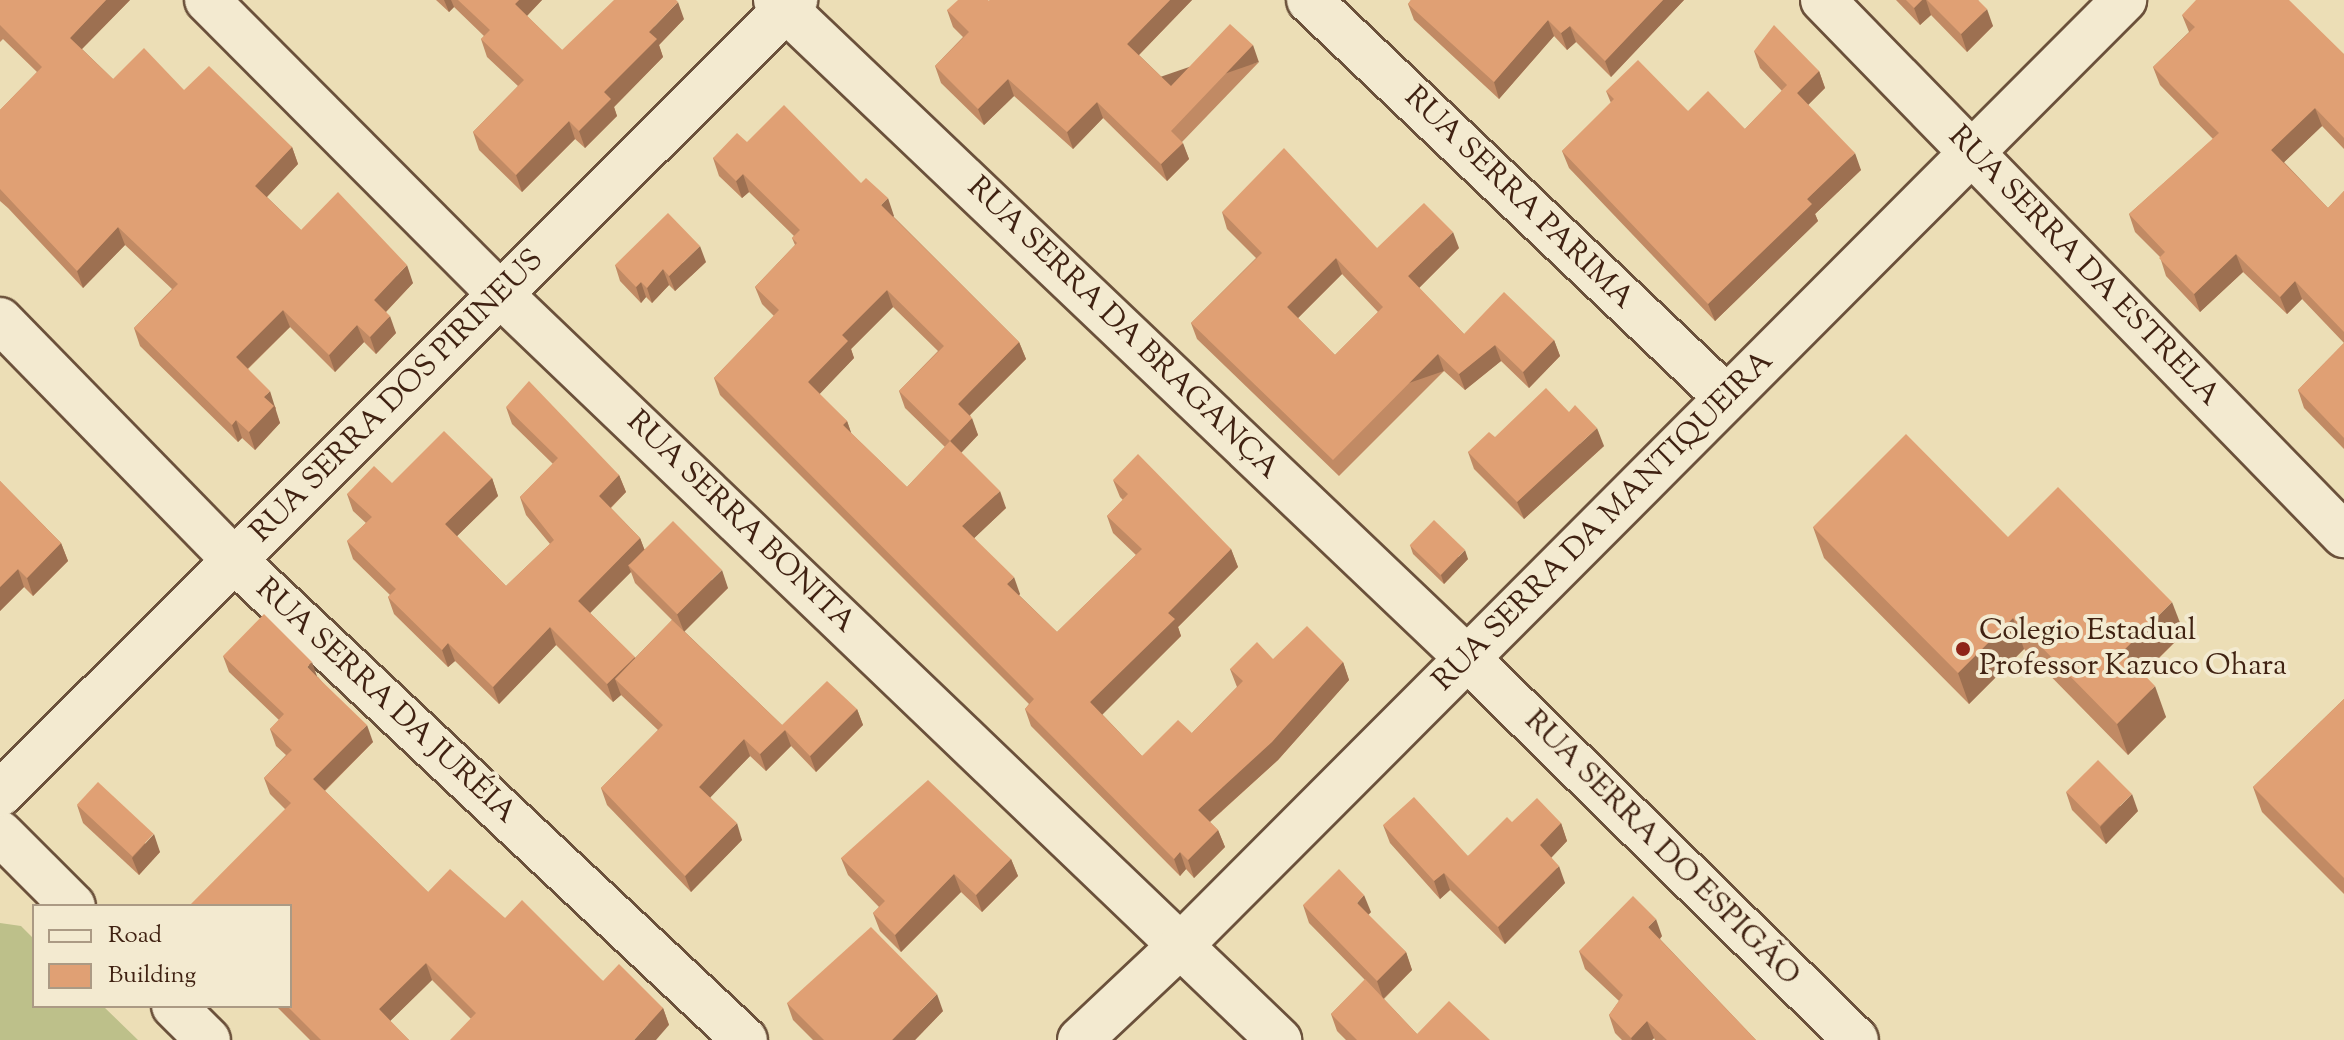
<!DOCTYPE html>
<html>
<head>
<meta charset="utf-8">
<style>
  body { margin:0 }
  #map { position:relative; width:2344px; height:1040px; overflow:hidden; background:#ecdeb6; font-family:"Sorts Mill Goudy",serif }
  div>[style] { position:absolute }
  .green>* { inset:0; background:#bdc08a }
  .roads { filter:drop-shadow(2px 0 #6b513b) drop-shadow(-2px 0 #6b513b) drop-shadow(0 2px #6b513b) drop-shadow(0 -2px #6b513b) }
  .minor>* { height:44px; margin:-22px; padding:0 22px; transform-origin:22px; border-radius:22px; background:#f3ead0 }
  .tertiary>* { height:44px; margin:-22px; padding:0 22px; transform-origin:22px; border-radius:22px; background:#f3ead0 }
  .wall>* { inset:0; background:#c18a64 }
  .shaded-wall>* { inset:0; background:#9d7051; transform-origin:0 0 }
  .building>* { inset:0; background:#e0a074; transform-origin:0 0 }
  .dots>* { width:22px; height:22px; translate:-50% -50%; box-sizing:border-box; border:4px solid #f3ead0; border-radius:50% }
  span { translate:-50% -50%; white-space:nowrap; text-align:center; line-height:1.15; -webkit-text-stroke:8px #f3ead0; paint-order:stroke }
  .street-label { font-size:30px; color:#402212 }
  .poi-label { font-size:30px; color:#402212 }
  .left { translate:0 -50%; text-align:left }
  .legend { position:absolute; left:32px; top:904px; width:260px; height:104px; box-sizing:border-box; background:#f3ead0; border:2px solid #ab9a84; margin:0; padding:10px 14px; list-style:none; font-size:24px; color:#402212 }
  .legend li { display:flex; align-items:center; gap:16px; height:40px }
  .legend b { width:40px; border:2px solid #ab9a84 }
</style>
</head>
<body>
<div id="map">
  <div class="green">
    <div style="clip-path:polygon(0 923px,21px 926px,34px 939px,34px 1006px,103px 1006px,138px 1040px,0 1040px)"></div>
  </div>
  <div class="roads">
    <div class="minor">
      <div style="left:207px;top:0;width:415px;rotate:45.1deg"></div>
      <div style="left:500px;top:294px;width:1079px;rotate:43.76deg"></div>
      <div style="left:776px;top:0;width:954px;rotate:43.6deg"></div>
      <div style="left:1467px;top:658px;width:545px;rotate:44.48deg"></div>
      <div style="left:1309px;top:0;width:577px;rotate:43.6deg"></div>
      <div style="left:1823px;top:0;width:747px;rotate:45.76deg"></div>
      <div style="left:0;top:320px;width:335px;rotate:45.7deg"></div>
      <div style="left:234px;top:560px;width:701px;rotate:43.21deg"></div>
      <div style="left:0;top:833px;width:103px;rotate:45deg"></div>
      <div style="left:174px;top:1006px;width:48px;rotate:45deg"></div>
      <div style="left:1080px;top:1040px;width:140px;rotate:-43.3deg"></div>
      <div style="left:1182px;top:944px;width:1334px;rotate:-45.06deg"></div>
    </div>
    <div class="tertiary">
      <div style="left:0;top:794px;width:1124px;rotate:-44.96deg"></div>
    </div>
  </div>
  <div class="wall">
    <div style="clip-path:polygon(0 0,130px 0,82px 49px,113px 79px,184px 90px,292px 147px,298px 164px,267px 197px,301px 230px,413px 283px,386px 312px,396px 333px,376px 354px,364px 342px,335px 372px,290px 327px,248px 369px,276px 408px,275px 410px,280px 423px,255px 450px,242px 438px,238px 442px,140px 346px,134px 328px,172px 289px,125px 245px,83px 288px,8px 208px,0 201px,0 110px,37px 72px,3px 39px,0 42px)"></div>
    <div style="clip-path:polygon(436px 0,542px 0,527px 16px,562px 50px,684px 19px,659px 45px,663px 57px,614px 107px,617px 116px,585px 148px,575px 139px,522px 192px,479px 150px,473px 132px,518px 86px,487px 57px,481px 39px,484px 36px,454px 7px,449px 12px)"></div>
    <div style="clip-path:polygon(990px 0,1192px 0,1139px 55px,1171px 86px,1259px 62px,1182px 142px,1189px 159px,1167px 181px,1103px 118px,1073px 149px,1014px 96px,984px 125px,941px 83px,935px 66px,963px 37px,953px 27px,947px 10px,989px 1px)"></div>
    <div style="clip-path:polygon(1411px 0,1684px 0,1611px 77px,1576px 42px,1567px 50px,1554px 36px,1499px 99px,1414px 20px,1408px 4px)"></div>
    <div style="clip-path:polygon(1896px 0,1978px 0,1993px 26px,1967px 52px,1931px 15px,1920px 25px)"></div>
    <div style="clip-path:polygon(2182px 15px,2344px 54px,2344px 149px,2322px 126px,2284px 162px,2328px 208px,2344px 191px,2344px 343px,2302px 299px,2287px 314px,2243px 272px,2200px 312px,2166px 276px,2160px 257px,2135px 232px,2129px 214px,2213px 139px,2160px 85px,2153px 67px,2189px 32px)"></div>
    <div style="clip-path:polygon(1754px 51px,1819px 71px,1825px 88px,1808px 105px,1861px 170px,1815px 214px,1818px 221px,1715px 321px,1569px 168px,1562px 151px,1611px 103px,1606px 91px,1688px 111px,1745px 129px,1782px 91px,1760px 68px)"></div>
    <div style="clip-path:polygon(evenodd,747px 142px,894px 216px,893px 216px,1019px 342px,1026px 359px,970px 415px,978px 435px,961px 453px,1006px 508px,974px 538px,1020px 594px,1019px 595px,1057px 632px,1136px 555px,1113px 533px,1107px 516px,1123px 500px,1120px 497px,1113px 480px,1231px 549px,1238px 567px,1178px 627px,1181px 636px,1102px 714px,1142px 756px,1192px 733px,1237px 687px,1230px 669px,1273px 659px,1343px 662px,1349px 680px,1278px 760px,1210px 822px,1218px 830px,1225px 847px,1194px 878px,1186px 869px,1180px 876px,1031px 726px,1025px 709px,1029px 704px,720px 395px,714px 378px,774px 316px,762px 304px,755px 287px,795px 245px,792px 238px,794px 236px,749px 192px,742px 198px,719px 176px,713px 158px,747px 142px,893px 307px,938px 351px,899px 391px,905px 408px,945px 447px,907px 487px,851px 433px,847px 421px,819px 394px,854px 358px,851px 349px,893px 307px)"></div>
    <div style="clip-path:polygon(evenodd,1222px 212px,1377px 248px,1459px 248px,1419px 288px,1464px 334px,1554px 340px,1560px 356px,1529px 388px,1501px 361px,1465px 390px,1444px 371px,1339px 476px,1197px 339px,1191px 323px,1256px 258px,1227px 229px,1222px 212px,1342px 274px,1378px 312px,1335px 355px,1298px 318px,1342px 274px)"></div>
    <div style="clip-path:polygon(706px 262px,675px 291px,669px 285px,652px 303px,646px 297px,641px 303px,620px 281px,615px 265px)"></div>
    <div style="clip-path:polygon(2344px 343px,2344px 449px,2304px 408px,2298px 390px)"></div>
    <div style="clip-path:polygon(evenodd,506px 407px,619px 475px,626px 492px,611px 508px,640px 538px,644px 549px,728px 588px,684px 631px,782px 725px,857px 709px,863px 725px,816px 772px,791px 746px,766px 771px,750px 756px,710px 797px,742px 840px,691px 892px,607px 805px,601px 788px,658px 730px,621px 695px,613px 702px,556px 645px,499px 704px,455px 661px,448px 667px,394px 614px,388px 597px,390px 595px,353px 559px,347px 541px,366px 523px,353px 511px,347px 494px,392px 483px,492px 478px,498px 496px,457px 536px,506px 586px,550px 544px,526px 515px,520px 497px,553px 464px,512px 424px,506px 407px,631px 572px,635px 583px,672px 620px,635px 658px,590px 613px,631px 572px)"></div>
    <div style="clip-path:polygon(1495px 437px,1604px 446px,1524px 519px,1474px 469px,1468px 452px)"></div>
    <div style="clip-path:polygon(0 481px,61px 543px,68px 561px,33px 596px,24px 587px,0 611px)"></div>
    <div style="clip-path:polygon(1813px 527px,2008px 537px,2184px 633px,2143px 674px,2166px 717px,2128px 755px,2024px 649px,1969px 704px,1824px 558px)"></div>
    <div style="clip-path:polygon(1410px 545px,1468px 559px,1444px 584px,1413px 554px)"></div>
    <div style="clip-path:polygon(223px 656px,318px 677px,373px 742px,325px 791px,428px 892px,505px 918px,603px 981px,663px 1008px,669px 1025px,471px 1019px,432px 980px,390px 1021px,409px 1040px,310px 1040px,276px 1006px,290px 1006px,285px 809px,270px 794px,264px 778px,286px 755px,276px 746px,270px 729px,279px 720px,229px 672px)"></div>
    <div style="clip-path:polygon(2344px 699px,2344px 894px,2262px 812px,2253px 787px)"></div>
    <div style="clip-path:polygon(2066px 792px,2138px 811px,2106px 844px,2072px 810px)"></div>
    <div style="clip-path:polygon(77px 805px,160px 852px,139px 875px,83px 823px)"></div>
    <div style="clip-path:polygon(1512px 822px,1561px 823px,1567px 841px,1551px 858px,1565px 883px,1505px 944px,1450px 890px,1440px 899px,1390px 843px,1383px 825px,1468px 856px)"></div>
    <div style="clip-path:polygon(841px 858px,1011px 859px,1018px 876px,982px 912px,961px 892px,901px 952px,880px 931px,873px 913px,879px 907px,848px 875px)"></div>
    <div style="clip-path:polygon(1303px 905px,1371px 912px,1368px 915px,1406px 952px,1412px 970px,1384px 999px,1417px 1034px,1490px 1040px,1346px 1040px,1337px 1031px,1331px 1014px,1365px 980px,1309px 923px)"></div>
    <div style="clip-path:polygon(1662px 936px,1660px 939px,1756px 1040px,1655px 1040px,1654px 1038px,1652px 1040px,1622px 1040px,1615px 1033px,1609px 1015px,1619px 1001px,1585px 969px,1579px 951px)"></div>
    <div style="clip-path:polygon(787px 1003px,943px 1011px,915px 1040px,813px 1040px,793px 1020px)"></div>
  </div>
  <div class="shaded-wall">
    <div style="clip-path:polygon(106px 0,130px 0,76px 55px,70px 38px)"></div>
    <div style="clip-path:polygon(444px 0,451px 0,454px 7px,449px 12px)"></div>
    <div style="clip-path:polygon(519px 0,542px 0,521px 22px,515px 4px)"></div>
    <div style="clip-path:polygon(1170px 0,1192px 0,1133px 61px,1127px 44px)"></div>
    <div style="clip-path:polygon(1663px 0,1684px 0,1611px 77px,1605px 61px)"></div>
    <div style="clip-path:polygon(1922px 0,1926px 0,1931px 15px,1920px 25px,1914px 8px)"></div>
    <div style="clip-path:polygon(678px 2px,684px 19px,659px 45px,663px 57px,614px 107px,617px 116px,585px 148px,579px 131px,604px 92px,649px 32px)"></div>
    <div style="clip-path:polygon(1987px 9px,1993px 26px,1967px 52px,1961px 34px)"></div>
    <div style="clip-path:polygon(1548px 20px,1554px 36px,1499px 99px,1494px 82px)"></div>
    <div style="clip-path:polygon(1570px 26px,1576px 42px,1567px 50px,1561px 33px)"></div>
    <div style="left:1253px;top:45px;width:18px;height:119px;rotate:71deg"></div>
    <div style="clip-path:polygon(1819px 71px,1825px 88px,1803px 110px,1797px 93px)"></div>
    <div style="clip-path:polygon(1008px 79px,1014px 96px,984px 125px,978px 109px)"></div>
    <div style="clip-path:polygon(1097px 102px,1103px 118px,1073px 149px,1067px 132px)"></div>
    <div style="clip-path:polygon(2315px 108px,2322px 126px,2278px 168px,2271px 150px)"></div>
    <div style="clip-path:polygon(569px 121px,575px 139px,522px 192px,516px 175px)"></div>
    <div style="clip-path:polygon(1183px 143px,1189px 159px,1167px 181px,1161px 164px)"></div>
    <div style="clip-path:polygon(292px 147px,298px 164px,261px 203px,255px 186px)"></div>
    <div style="clip-path:polygon(1855px 153px,1861px 170px,1815px 214px,1818px 221px,1715px 321px,1708px 304px,1807px 199px)"></div>
    <div style="clip-path:polygon(743px 174px,749px 192px,742px 198px,736px 181px)"></div>
    <div style="clip-path:polygon(888px 198px,894px 216px,888px 222px,881px 205px)"></div>
    <div style="clip-path:polygon(118px 227px,125px 245px,83px 288px,77px 271px)"></div>
    <div style="clip-path:polygon(1453px 232px,1459px 248px,1414px 293px,1408px 276px)"></div>
    <div style="clip-path:polygon(700px 246px,706px 262px,675px 291px,669px 276px)"></div>
    <div style="clip-path:polygon(2236px 254px,2243px 272px,2200px 312px,2194px 294px)"></div>
    <div style="clip-path:polygon(1336px 258px,1342px 274px,1293px 323px,1287px 307px)"></div>
    <div style="clip-path:polygon(407px 265px,413px 283px,380px 318px,374px 300px)"></div>
    <div style="clip-path:polygon(663px 269px,669px 285px,652px 303px,647px 288px)"></div>
    <div style="clip-path:polygon(2295px 281px,2302px 299px,2287px 314px,2280px 297px)"></div>
    <div style="clip-path:polygon(641px 282px,646px 297px,641px 303px,636px 287px)"></div>
    <div style="clip-path:polygon(887px 290px,893px 307px,851px 349px,854px 358px,814px 400px,808px 382px,842px 335px)"></div>
    <div style="clip-path:polygon(283px 310px,290px 327px,242px 374px,236px 357px)"></div>
    <div style="clip-path:polygon(390px 316px,396px 333px,376px 354px,370px 337px)"></div>
    <div style="clip-path:polygon(357px 325px,364px 342px,335px 372px,329px 355px)"></div>
    <div style="clip-path:polygon(1554px 340px,1560px 356px,1529px 388px,1523px 372px)"></div>
    <div style="clip-path:polygon(1019px 342px,1026px 359px,964px 421px,958px 404px)"></div>
    <div style="clip-path:polygon(1495px 345px,1501px 361px,1465px 390px,1459px 374px)"></div>
    <div style="left:1438px;top:354px;width:18px;height:149px;rotate:71deg"></div>
    <div style="clip-path:polygon(270px 391px,280px 423px,255px 450px,249px 432px,264px 397px)"></div>
    <div style="clip-path:polygon(972px 418px,978px 435px,956px 458px,950px 441px)"></div>
    <div style="clip-path:polygon(236px 420px,242px 438px,238px 442px,232px 425px)"></div>
    <div style="clip-path:polygon(847px 421px,853px 438px,843px 425px)"></div>
    <div style="clip-path:polygon(1597px 428px,1604px 446px,1524px 519px,1517px 502px)"></div>
    <div style="clip-path:polygon(619px 475px,626px 492px,605px 513px,599px 496px)"></div>
    <div style="clip-path:polygon(492px 478px,498px 496px,451px 542px,445px 524px)"></div>
    <div style="clip-path:polygon(1000px 491px,1006px 508px,968px 544px,962px 526px)"></div>
    <div style="clip-path:polygon(640px 538px,647px 556px,628px 565px,631px 572px,584px 619px,578px 601px)"></div>
    <div style="clip-path:polygon(61px 543px,68px 561px,33px 596px,27px 578px)"></div>
    <div style="clip-path:polygon(1231px 549px,1238px 567px,1178px 627px,1181px 636px,1097px 720px,1090px 702px,1168px 613px)"></div>
    <div style="clip-path:polygon(1465px 550px,1468px 559px,1444px 584px,1441px 575px)"></div>
    <div style="clip-path:polygon(18px 569px,24px 587px,0 611px,0 587px)"></div>
    <div style="clip-path:polygon(722px 570px,728px 588px,684px 632px,677px 614px)"></div>
    <div style="clip-path:polygon(1014px 577px,1020px 594px,1014px 601px,1007px 584px)"></div>
    <div style="clip-path:polygon(2172px 602px,2184px 633px,2133px 683px,2122px 652px)"></div>
    <div style="clip-path:polygon(2013px 618px,2024px 649px,1969px 704px,1958px 673px)"></div>
    <div style="clip-path:polygon(550px 627px,556px 645px,499px 704px,493px 687px)"></div>
    <div style="clip-path:polygon(448px 643px,455px 661px,448px 667px,442px 650px)"></div>
    <div style="clip-path:polygon(635px 657px,641px 674px,615px 679px,621px 695px,613px 702px,607px 684px)"></div>
    <div style="clip-path:polygon(312px 662px,318px 679px,307px 667px)"></div>
    <div style="clip-path:polygon(1343px 662px,1349px 680px,1278px 760px,1204px 827px,1198px 810px)"></div>
    <div style="clip-path:polygon(2155px 686px,2166px 717px,2128px 755px,2117px 724px)"></div>
    <div style="clip-path:polygon(857px 709px,863px 725px,816px 772px,810px 756px)"></div>
    <div style="clip-path:polygon(367px 725px,373px 742px,319px 796px,313px 779px)"></div>
    <div style="clip-path:polygon(785px 730px,791px 746px,766px 771px,760px 754px)"></div>
    <div style="clip-path:polygon(744px 739px,750px 756px,705px 803px,699px 787px)"></div>
    <div style="clip-path:polygon(2132px 794px,2138px 811px,2106px 844px,2100px 827px)"></div>
    <div style="clip-path:polygon(737px 823px,742px 840px,691px 892px,685px 876px)"></div>
    <div style="clip-path:polygon(1561px 823px,1567px 841px,1546px 863px,1540px 845px)"></div>
    <div style="clip-path:polygon(1218px 830px,1225px 847px,1194px 878px,1188px 860px)"></div>
    <div style="clip-path:polygon(154px 834px,160px 852px,139px 875px,132px 858px)"></div>
    <div style="clip-path:polygon(1180px 852px,1186px 869px,1180px 876px,1174px 859px)"></div>
    <div style="clip-path:polygon(1011px 859px,1018px 876px,982px 912px,976px 895px)"></div>
    <div style="clip-path:polygon(1559px 866px,1565px 883px,1505px 944px,1498px 927px)"></div>
    <div style="clip-path:polygon(1444px 873px,1450px 890px,1440px 899px,1434px 881px)"></div>
    <div style="clip-path:polygon(954px 874px,961px 892px,901px 952px,895px 935px)"></div>
    <div style="clip-path:polygon(1364px 895px,1371px 912px,1363px 920px,1357px 903px)"></div>
    <div style="clip-path:polygon(1656px 919px,1662px 936px,1655px 944px,1648px 927px)"></div>
    <div style="clip-path:polygon(1406px 952px,1412px 970px,1383px 999px,1377px 981px)"></div>
    <div style="clip-path:polygon(426px 963px,432px 980px,385px 1026px,379px 1009px)"></div>
    <div style="clip-path:polygon(937px 994px,943px 1011px,915px 1040px,892px 1040px)"></div>
    <div style="clip-path:polygon(663px 1008px,669px 1025px,656px 1040px,634px 1040px)"></div>
    <div style="clip-path:polygon(1647px 1021px,1654px 1038px,1652px 1040px,1632px 1040px,1631px 1038px)"></div>
  </div>
  <div class="building">
    <div style="clip-path:polygon(0 0,106px 0,70px 38px,113px 79px,144px 48px,184px 90px,209px 66px,292px 147px,255px 186px,301px 230px,338px 192px,407px 265px,374px 300px,390px 316px,370px 337px,357px 325px,329px 355px,283px 310px,236px 357px,270px 391px,264px 397px,274px 406px,249px 432px,236px 420px,232px 425px,134px 328px,178px 284px,118px 227px,77px 271px,0 189px,0 110px,42px 67px,0 25px)"></div>
    <div style="clip-path:polygon(458px 0,519px 0,515px 4px,562px 50px,614px 0,676px 0,678px 2px,649px 32px,657px 39px,604px 92px,611px 99px,579px 131px,569px 121px,516px 175px,473px 132px,524px 80px,481px 39px,490px 30px)"></div>
    <div style="clip-path:polygon(958px 0,988px 0,989px 1px,990px 0,1170px 0,1127px 44px,1171px 86px,1230px 24px,1253px 45px,1171px 131px,1183px 143px,1161px 164px,1097px 102px,1067px 132px,1008px 79px,978px 109px,935px 66px,969px 32px,947px 10px)"></div>
    <div style="clip-path:polygon(1411px 0,1663px 0,1605px 61px,1570px 26px,1561px 33px,1548px 20px,1494px 82px,1408px 4px)"></div>
    <div style="clip-path:polygon(1906px 0,1922px 0,1914px 8px)"></div>
    <div style="clip-path:polygon(1927px 0,1978px 0,1987px 9px,1961px 34px)"></div>
    <div style="clip-path:polygon(2196px 0,2289px 0,2344px 54px,2344px 138px,2315px 108px,2271px 150px,2328px 208px,2344px 191px,2344px 332px,2295px 281px,2280px 297px,2236px 254px,2194px 294px,2159px 258px,2165px 252px,2129px 214px,2219px 133px,2153px 67px,2195px 27px,2182px 15px)"></div>
    <div style="clip-path:polygon(1774px 25px,1819px 71px,1797px 93px,1855px 153px,1807px 199px,1812px 204px,1708px 304px,1562px 151px,1614px 99px,1606px 91px,1638px 60px,1688px 111px,1708px 91px,1745px 129px,1787px 85px,1754px 51px)"></div>
    <div style="clip-path:polygon(784px 105px,861px 183px,866px 178px,888px 198px,881px 205px,1019px 342px,958px 404px,972px 418px,950px 441px,899px 391px,944px 346px,887px 290px,842px 335px,848px 341px,808px 382px,847px 421px,843px 425px,907px 487px,950px 441px,1000px 491px,962px 526px,1014px 577px,1007px 584px,1057px 632px,1142px 549px,1107px 516px,1128px 494px,1113px 480px,1138px 454px,1231px 549px,1168px 613px,1175px 619px,1090px 702px,1142px 756px,1178px 720px,1192px 733px,1243px 681px,1230px 669px,1257px 642px,1273px 659px,1307px 626px,1343px 662px,1272px 742px,1198px 810px,1218px 830px,1188px 860px,1180px 852px,1174px 859px,1025px 709px,1034px 699px,714px 378px,779px 310px,755px 287px,797px 243px,792px 238px,800px 230px,743px 174px,736px 181px,713px 158px,737px 133px,747px 142px)"></div>
    <div style="clip-path:polygon(evenodd,1284px 148px,1377px 248px,1424px 203px,1453px 232px,1408px 276px,1464px 334px,1504px 292px,1554px 340px,1523px 372px,1495px 345px,1459px 374px,1438px 354px,1333px 460px,1191px 323px,1262px 253px,1222px 212px,1284px 148px,1336px 258px,1383px 307px,1335px 355px,1287px 307px,1336px 258px)"></div>
    <div style="clip-path:polygon(668px 213px,700px 246px,669px 276px,663px 269px,647px 288px,641px 282px,636px 287px,615px 265px)"></div>
    <div style="clip-path:polygon(2344px 343px,2344px 438px,2298px 390px)"></div>
    <div style="clip-path:polygon(529px 381px,619px 475px,599px 496px,640px 538px,578px 601px,635px 657px,607px 684px,550px 627px,493px 687px,448px 643px,442px 650px,388px 597px,396px 589px,347px 541px,372px 517px,347px 494px,374px 466px,392px 483px,444px 431px,492px 478px,445px 524px,506px 586px,554px 540px,520px 497px,558px 458px,506px 407px)"></div>
    <div style="clip-path:polygon(1546px 388px,1569px 412px,1575px 405px,1597px 428px,1517px 502px,1468px 452px,1489px 432px,1495px 437px)"></div>
    <div style="clip-path:polygon(1906px 434px,2008px 537px,2058px 487px,2172px 602px,2122px 652px,2155px 686px,2117px 724px,2013px 618px,1958px 673px,1813px 527px)"></div>
    <div style="clip-path:polygon(0 481px,61px 543px,27px 578px,18px 569px,0 587px)"></div>
    <div style="left:1434px;top:520px;width:43px;height:35px;rotate:44deg"></div>
    <div style="left:673px;top:521px;width:69px;height:63px;rotate:45deg"></div>
    <div style="clip-path:polygon(264px 614px,312px 662px,307px 667px,367px 725px,313px 779px,428px 892px,450px 869px,505px 918px,522px 900px,603px 981px,619px 964px,663px 1008px,634px 1040px,450px 1040px,476px 1013px,426px 963px,379px 1009px,409px 1040px,321px 1040px,287px 1006px,290px 1006px,290px 906px,189px 906px,291px 803px,264px 778px,292px 750px,270px 729px,284px 714px,223px 656px)"></div>
    <div style="clip-path:polygon(672px 620px,782px 725px,827px 681px,857px 709px,810px 756px,785px 730px,760px 754px,744px 739px,699px 787px,737px 823px,685px 876px,601px 788px,663px 725px,615px 679px)"></div>
    <div style="clip-path:polygon(2344px 699px,2344px 878px,2253px 787px)"></div>
    <div style="left:2098px;top:760px;width:48px;height:45px;rotate:45deg"></div>
    <div style="clip-path:polygon(928px 780px,1011px 859px,976px 895px,954px 874px,895px 935px,873px 913px,885px 901px,841px 858px)"></div>
    <div style="left:98px;top:782px;width:76px;height:31px;rotate:43deg"></div>
    <div style="clip-path:polygon(1414px 797px,1468px 856px,1507px 817px,1512px 822px,1537px 798px,1561px 823px,1540px 845px,1559px 866px,1498px 927px,1444px 873px,1434px 881px,1383px 825px)"></div>
    <div style="clip-path:polygon(1339px 869px,1364px 895px,1357px 903px,1406px 952px,1377px 981px,1303px 905px)"></div>
    <div style="clip-path:polygon(1633px 896px,1656px 919px,1648px 927px,1756px 1040px,1667px 1040px,1647px 1021px,1631px 1038px,1609px 1015px,1623px 995px,1579px 951px)"></div>
    <div style="clip-path:polygon(871px 927px,937px 994px,892px 1040px,824px 1040px,787px 1003px)"></div>
    <div style="clip-path:polygon(1365px 979px,1417px 1034px,1449px 1001px,1490px 1040px,1357px 1040px,1331px 1014px)"></div>
  </div>
  <div class="dots">
    <div style="left:1963px;top:649px;background:#8f2418"></div>
  </div>
  <div class="street-label">
    <span style="left:1518px;top:199px;rotate:44deg">RUA SERRA PARIMA</span>
    <span style="left:2083px;top:267px;rotate:46deg">RUA SERRA DA ESTRELA</span>
    <span style="left:1122px;top:329px;rotate:44deg">RUA SERRA DA BRAGANÇA</span>
    <span style="left:398px;top:397px;rotate:-45deg">RUA SERRA DOS PIRINEUS</span>
    <span style="left:1604px;top:522px;rotate:-45deg">RUA SERRA DA MANTIQUEIRA</span>
    <span style="left:740px;top:523px;rotate:44deg">RUA SERRA BONITA</span>
    <span style="left:385px;top:702px;rotate:43deg">RUA SERRA DA JURÉIA</span>
    <span style="left:1661px;top:849px;rotate:45deg">RUA SERRA DO ESPIGÃO</span>
  </div>
  <div class="poi-label">
    <span class="left" style="left:1979px;top:649px">Colegio Estadual<br>Professor Kazuco Ohara</span>
  </div>
  <ul class="legend">
  <li><b style="height:10px;background:#f3ead0"></b>Road</li>
  <li><b style="height:22px;background:#e0a074"></b>Building</li>
  </ul>
</div>
</body>
</html>
